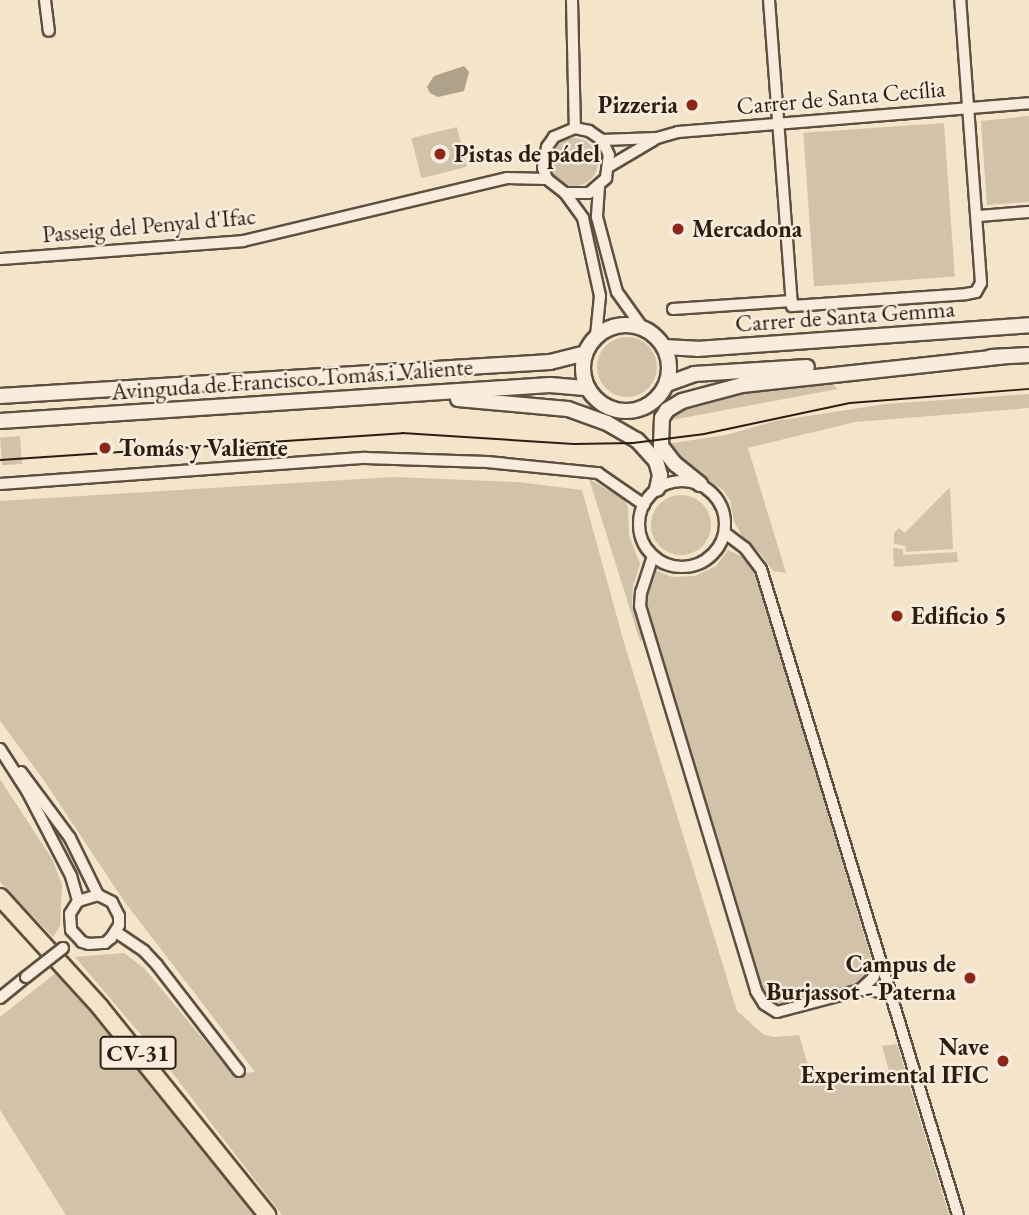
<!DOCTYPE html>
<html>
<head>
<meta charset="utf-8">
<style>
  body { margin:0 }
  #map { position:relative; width:1029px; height:1215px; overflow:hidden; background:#f4e4ca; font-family:"EB Garamond",serif }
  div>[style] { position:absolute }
  .green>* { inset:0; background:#d2c2aa; transform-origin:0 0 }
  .round { border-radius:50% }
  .water>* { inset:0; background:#b0a18b }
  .roads { filter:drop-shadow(2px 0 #5d503e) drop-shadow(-2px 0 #5d503e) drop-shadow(0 2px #5d503e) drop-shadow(0 -2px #5d503e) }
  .minor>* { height:10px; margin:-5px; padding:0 5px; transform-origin:5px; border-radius:5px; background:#f8eddd }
  .minor>.ring { margin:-5px; padding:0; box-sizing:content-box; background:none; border:10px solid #f8eddd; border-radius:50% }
  .secondary>* { height:14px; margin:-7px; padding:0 7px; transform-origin:7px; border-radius:7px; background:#f8eddd }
  .secondary>.ring { margin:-7px; padding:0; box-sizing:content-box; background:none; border:14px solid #f8eddd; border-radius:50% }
  .primary>* { height:16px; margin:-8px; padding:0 8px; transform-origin:8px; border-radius:8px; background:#f4e4ca }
  .tram>* { height:2px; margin:-1px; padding:0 1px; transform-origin:1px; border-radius:1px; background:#2b1e10 }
  .bridges { filter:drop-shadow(2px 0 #5d503e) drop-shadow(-2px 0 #5d503e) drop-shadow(0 2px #5d503e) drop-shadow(0 -2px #5d503e) }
  .minor-bridge>* { height:10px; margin:-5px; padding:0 5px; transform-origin:5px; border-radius:5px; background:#f8eddd }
  .dots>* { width:19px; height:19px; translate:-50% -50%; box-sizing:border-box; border:4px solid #f8eddd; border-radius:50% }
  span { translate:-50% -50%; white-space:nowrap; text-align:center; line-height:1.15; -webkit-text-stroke:5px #f8eddd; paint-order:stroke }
  .shield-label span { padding:2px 5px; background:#f8eddd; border:2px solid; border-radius:5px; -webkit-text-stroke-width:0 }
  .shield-label { font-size:23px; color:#2b1e10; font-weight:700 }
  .street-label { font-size:24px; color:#2b1e10 }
  .poi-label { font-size:24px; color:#2b1e10; font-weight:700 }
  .right { translate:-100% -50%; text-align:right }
  .left { translate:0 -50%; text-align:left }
</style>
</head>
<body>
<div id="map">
  <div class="green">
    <div style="clip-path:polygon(1029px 116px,1029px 202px,987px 205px,981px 121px)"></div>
    <div style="left:944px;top:123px;width:154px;height:141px;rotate:86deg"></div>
    <div style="left:457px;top:127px;width:41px;height:47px;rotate:76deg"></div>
    <div class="round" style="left:550px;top:138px;width:48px;height:48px"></div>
    <div class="round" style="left:597px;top:337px;width:60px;height:60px"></div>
    <div style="clip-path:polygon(831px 383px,838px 389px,666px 421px,677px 410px,725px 394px)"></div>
    <div style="clip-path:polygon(1029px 394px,1029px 408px,855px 422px,748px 448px,786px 573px,773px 571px,761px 554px,744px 539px,734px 522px,730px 500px,723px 490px,682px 463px,666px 444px,726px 435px,775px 421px,886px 404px)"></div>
    <div style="left:20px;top:436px;width:28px;height:20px;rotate:86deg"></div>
    <div style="clip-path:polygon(393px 477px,518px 482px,582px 490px,625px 646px,737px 1011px,763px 1034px,774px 1037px,799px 1035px,810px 1072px,889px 1071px,882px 1046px,897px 1044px,949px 1215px,282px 1215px,164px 1062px,75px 957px,124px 953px,144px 968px,232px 1074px,255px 1072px,124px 901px,43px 779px,0 721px,0 501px)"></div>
    <div style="clip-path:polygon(589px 479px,624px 499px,628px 507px,629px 535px,640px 564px,633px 586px,632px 603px,643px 640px,640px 641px)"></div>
    <div style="clip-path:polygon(950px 487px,953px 549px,906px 552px,905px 546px,894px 544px,894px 533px,899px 528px,905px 533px)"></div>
    <div class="round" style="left:651px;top:495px;width:60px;height:60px"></div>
    <div style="clip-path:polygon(893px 548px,903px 549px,903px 555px,957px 552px,958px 562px,894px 567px)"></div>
    <div style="clip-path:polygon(728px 550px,743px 557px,756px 575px,873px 964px,869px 977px,859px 985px,787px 1006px,779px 1006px,766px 998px,647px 607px,649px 584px,655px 570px,672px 577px,695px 576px,716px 566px)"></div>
    <div style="clip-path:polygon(0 779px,52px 859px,62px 884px,60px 926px,53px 937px,0 882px)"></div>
    <div style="clip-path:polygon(57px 972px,95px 1013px,256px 1215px,66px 1215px,0 1110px,0 1017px)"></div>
  </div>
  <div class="water">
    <div style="clip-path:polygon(464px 66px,469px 72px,464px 91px,438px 97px,430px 93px,427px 87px,434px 76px)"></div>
  </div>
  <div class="roads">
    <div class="minor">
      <div style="left:45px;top:0;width:31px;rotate:83deg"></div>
      <div style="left:572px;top:0;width:128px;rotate:88.7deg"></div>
      <div style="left:769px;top:0;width:307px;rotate:85.7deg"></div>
      <div style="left:792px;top:306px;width:174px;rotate:-3.9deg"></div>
      <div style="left:966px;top:294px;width:10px;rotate:-11deg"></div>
      <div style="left:976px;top:292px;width:10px;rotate:-61deg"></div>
      <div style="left:981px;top:283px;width:284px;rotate:-94.2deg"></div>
      <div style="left:602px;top:140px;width:55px;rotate:-2.1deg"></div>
      <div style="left:657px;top:138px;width:22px;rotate:-16deg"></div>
      <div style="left:678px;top:132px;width:352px;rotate:-4.7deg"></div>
      <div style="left:610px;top:166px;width:51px;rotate:-30.6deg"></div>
      <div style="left:599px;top:187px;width:30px;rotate:94deg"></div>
      <div style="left:597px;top:217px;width:78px;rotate:75.1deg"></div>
      <div style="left:617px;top:292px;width:43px;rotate:54.5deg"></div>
      <div style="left:565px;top:193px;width:24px"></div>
      <div style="left:589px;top:193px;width:23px;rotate:-41deg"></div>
      <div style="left:606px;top:178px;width:23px;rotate:-83deg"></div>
      <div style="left:609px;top:155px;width:17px;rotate:-115deg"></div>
      <div style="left:602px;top:140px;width:16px;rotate:-145deg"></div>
      <div style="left:589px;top:131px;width:14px;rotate:-168deg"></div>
      <div style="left:575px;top:128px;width:23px;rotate:157deg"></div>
      <div style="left:554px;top:137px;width:12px;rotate:125deg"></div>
      <div style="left:547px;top:147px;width:21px;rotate:101deg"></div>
      <div style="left:543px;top:168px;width:12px;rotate:70deg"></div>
      <div style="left:547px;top:179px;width:23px;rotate:38deg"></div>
      <div style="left:565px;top:193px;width:31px;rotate:54deg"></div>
      <div style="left:583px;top:218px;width:80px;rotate:77.7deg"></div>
      <div style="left:600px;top:296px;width:40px;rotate:95.7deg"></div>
      <div style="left:978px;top:216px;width:51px;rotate:-4.5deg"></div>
      <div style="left:0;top:259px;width:244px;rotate:-4.2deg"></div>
      <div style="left:243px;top:241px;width:271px;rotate:-13.4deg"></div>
      <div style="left:507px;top:178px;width:40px;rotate:1.4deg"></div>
      <div style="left:673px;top:309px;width:119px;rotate:-3.8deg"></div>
      <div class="ring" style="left:639px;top:481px;width:76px;height:76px"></div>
      <div style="left:0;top:484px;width:366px;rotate:-4.1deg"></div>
      <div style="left:365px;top:458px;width:122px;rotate:1.9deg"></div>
      <div style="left:487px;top:462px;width:112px;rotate:5.7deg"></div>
      <div style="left:598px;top:473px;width:56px;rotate:34.8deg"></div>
      <div style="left:725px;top:533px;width:25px;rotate:37deg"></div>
      <div style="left:745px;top:548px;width:26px;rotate:53deg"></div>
      <div style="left:761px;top:569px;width:675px;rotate:73.04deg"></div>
      <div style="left:653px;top:556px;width:38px;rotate:108deg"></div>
      <div style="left:641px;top:592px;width:14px;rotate:94deg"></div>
      <div style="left:640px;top:606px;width:402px;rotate:73.2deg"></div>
      <div style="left:756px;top:991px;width:15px;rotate:58deg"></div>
      <div style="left:764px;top:1004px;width:15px;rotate:32deg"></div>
      <div style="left:777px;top:1012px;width:86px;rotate:-14.8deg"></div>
      <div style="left:860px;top:990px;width:16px;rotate:4deg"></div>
      <div style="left:876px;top:991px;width:15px;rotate:20deg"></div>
      <div style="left:0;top:749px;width:50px;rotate:57.3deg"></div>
      <div style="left:27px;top:791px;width:96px;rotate:62.6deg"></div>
      <div style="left:71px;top:876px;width:26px;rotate:74deg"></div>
      <div style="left:78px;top:901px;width:15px;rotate:122deg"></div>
      <div style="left:70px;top:914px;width:16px;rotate:86deg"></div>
      <div style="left:71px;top:930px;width:16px;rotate:47deg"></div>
      <div style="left:82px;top:942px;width:7px;rotate:16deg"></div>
      <div style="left:89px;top:944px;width:16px;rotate:-4deg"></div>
      <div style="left:105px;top:943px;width:8px;rotate:-40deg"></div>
      <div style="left:111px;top:938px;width:15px;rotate:-58deg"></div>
      <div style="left:119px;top:925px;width:9px;rotate:-90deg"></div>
      <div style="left:119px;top:916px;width:16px;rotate:-117deg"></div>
      <div style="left:112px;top:902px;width:16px;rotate:-153deg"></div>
      <div style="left:98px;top:895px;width:21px;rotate:163deg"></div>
      <div style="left:21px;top:772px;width:82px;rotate:53.4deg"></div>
      <div style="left:70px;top:838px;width:64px;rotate:63.8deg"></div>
      <div style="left:116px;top:932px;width:34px;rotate:34deg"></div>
      <div style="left:144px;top:951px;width:19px;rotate:47deg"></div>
      <div style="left:157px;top:965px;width:134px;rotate:52.3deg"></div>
      <div style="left:860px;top:990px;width:18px;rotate:-43deg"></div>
      <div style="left:873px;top:978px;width:17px;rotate:-65deg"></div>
      <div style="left:0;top:998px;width:33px;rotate:-39deg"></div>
    </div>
    <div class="secondary">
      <div class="ring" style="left:583px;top:325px;width:72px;height:72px"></div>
      <div style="left:664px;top:347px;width:33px;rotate:3deg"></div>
      <div style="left:697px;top:349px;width:333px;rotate:-4.1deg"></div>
      <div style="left:991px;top:357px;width:38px;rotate:-3deg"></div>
      <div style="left:667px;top:384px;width:29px;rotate:-20deg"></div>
      <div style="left:694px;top:374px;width:113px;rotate:-3.5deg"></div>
      <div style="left:0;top:396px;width:551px;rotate:-3.54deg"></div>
      <div style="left:550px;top:362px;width:36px;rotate:-14deg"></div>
      <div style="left:458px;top:399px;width:110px;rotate:5.2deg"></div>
      <div style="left:568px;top:409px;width:41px;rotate:19.7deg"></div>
      <div style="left:607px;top:423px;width:34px;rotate:30deg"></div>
      <div style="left:637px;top:440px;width:28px;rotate:48deg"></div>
      <div style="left:656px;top:461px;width:15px;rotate:74deg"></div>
      <div style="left:660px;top:475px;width:14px;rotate:102deg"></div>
      <div style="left:0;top:421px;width:551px;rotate:-3.74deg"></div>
      <div style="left:550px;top:385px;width:38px;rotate:5deg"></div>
      <div style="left:700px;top:484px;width:32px;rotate:-141deg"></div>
      <div style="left:675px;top:464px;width:23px;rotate:-128deg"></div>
      <div style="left:661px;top:446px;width:28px;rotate:-88deg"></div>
      <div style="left:662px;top:418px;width:9px;rotate:-58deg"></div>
      <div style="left:667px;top:410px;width:17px;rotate:-31deg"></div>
      <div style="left:682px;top:401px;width:62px;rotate:-14.9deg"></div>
      <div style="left:742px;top:385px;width:260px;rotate:-6.2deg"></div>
    </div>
    <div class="primary">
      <div style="left:0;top:897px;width:149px;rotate:47.7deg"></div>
      <div style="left:100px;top:1007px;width:267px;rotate:51.2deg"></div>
    </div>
  </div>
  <div class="tram">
    <div style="left:0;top:460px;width:403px;rotate:-3.8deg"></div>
    <div style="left:402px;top:433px;width:172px;rotate:3.7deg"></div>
    <div style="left:574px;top:444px;width:59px;rotate:-1deg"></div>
    <div style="left:633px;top:443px;width:72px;rotate:-7.2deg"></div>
    <div style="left:704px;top:434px;width:149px;rotate:-12deg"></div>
    <div style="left:850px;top:403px;width:180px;rotate:-4.5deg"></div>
  </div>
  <div class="bridges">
    <div class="minor-bridge">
      <div style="left:26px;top:977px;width:47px;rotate:-38.1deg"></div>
    </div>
  </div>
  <div class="dots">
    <div style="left:692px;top:105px;background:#8f2418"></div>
    <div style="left:440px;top:154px;background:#8f2418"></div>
    <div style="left:678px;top:229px;background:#8f2418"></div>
    <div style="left:105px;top:448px;background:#8f2418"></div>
    <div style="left:897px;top:616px;background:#8f2418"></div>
    <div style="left:970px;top:978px;background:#8f2418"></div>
    <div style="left:1003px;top:1061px;background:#8f2418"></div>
  </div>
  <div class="shield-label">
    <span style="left:138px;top:1053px">CV-31</span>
  </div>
  <div class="street-label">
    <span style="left:841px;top:97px;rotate:-5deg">Carrer de Santa Cecília</span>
    <span style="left:149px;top:225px;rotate:-5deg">Passeig del Penyal d'Ifac</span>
    <span style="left:845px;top:316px;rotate:-4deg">Carrer de Santa Gemma</span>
    <span style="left:292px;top:379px;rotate:-4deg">Avinguda de Francisco Tomás i Valiente</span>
  </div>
  <div class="poi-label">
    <span class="right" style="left:678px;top:105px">Pizzeria</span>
    <span class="left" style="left:454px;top:154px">Pistas de pádel</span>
    <span class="left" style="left:692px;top:229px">Mercadona</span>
    <span class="left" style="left:119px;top:448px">Tomás y Valiente</span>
    <span class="left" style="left:911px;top:616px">Edificio 5</span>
    <span class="right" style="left:956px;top:978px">Campus de<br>Burjassot - Paterna</span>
    <span class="right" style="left:989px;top:1061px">Nave<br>Experimental IFIC</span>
  </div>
</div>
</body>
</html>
